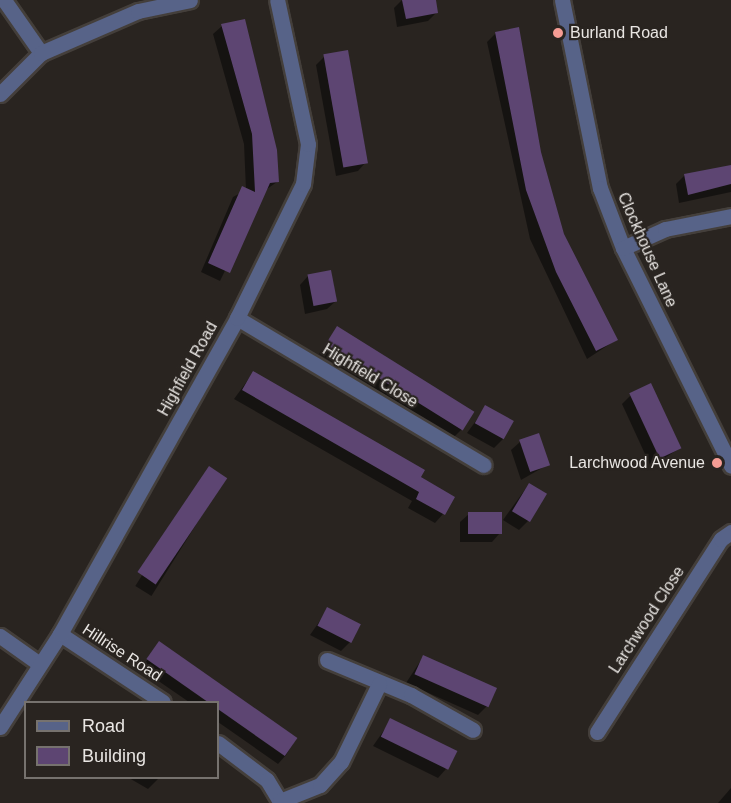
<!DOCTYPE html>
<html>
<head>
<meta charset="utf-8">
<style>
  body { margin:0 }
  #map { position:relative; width:731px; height:803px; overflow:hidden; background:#292420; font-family:Arial,sans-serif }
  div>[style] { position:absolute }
  .shadow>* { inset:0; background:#0007; transform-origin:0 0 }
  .building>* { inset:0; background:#5d4572; transform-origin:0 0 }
  .roads { filter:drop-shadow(2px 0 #443f3b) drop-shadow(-2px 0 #443f3b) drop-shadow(0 2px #443f3b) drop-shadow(0 -2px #443f3b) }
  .street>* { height:15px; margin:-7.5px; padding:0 7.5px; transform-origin:7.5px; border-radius:7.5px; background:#576388 }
  .dots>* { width:16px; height:16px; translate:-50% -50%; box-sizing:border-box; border:3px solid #292420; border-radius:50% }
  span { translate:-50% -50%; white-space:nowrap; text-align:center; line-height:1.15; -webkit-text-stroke:4.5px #292420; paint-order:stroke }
  .poi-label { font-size:16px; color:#e9e6e3 }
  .left { translate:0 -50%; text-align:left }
  .right { translate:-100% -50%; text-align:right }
  .street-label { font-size:16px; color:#e9e6e3 }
  .legend { position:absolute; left:24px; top:701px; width:195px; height:78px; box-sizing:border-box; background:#292420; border:2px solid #76726e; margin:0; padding:8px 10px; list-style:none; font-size:18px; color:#e9e6e3 }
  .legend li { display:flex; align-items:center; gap:12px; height:30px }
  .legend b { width:30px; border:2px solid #76726e }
</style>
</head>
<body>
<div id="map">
  <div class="shadow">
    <div style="clip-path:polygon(402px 0,435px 0,437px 12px,428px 21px,397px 27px,394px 8px)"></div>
    <div style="clip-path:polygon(222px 26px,277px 182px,264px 191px,220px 281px,201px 272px,233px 197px,246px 190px,244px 144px,213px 34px)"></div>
    <div style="clip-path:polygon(496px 33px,563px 234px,616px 340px,587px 359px,530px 239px,487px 42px)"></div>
    <div style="clip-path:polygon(325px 56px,366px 162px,358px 171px,336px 176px,316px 65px)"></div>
    <div style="clip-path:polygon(731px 166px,731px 192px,679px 203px,676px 184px,685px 175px)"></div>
    <div style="clip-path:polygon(308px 276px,336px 301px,327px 309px,305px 314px,300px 285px)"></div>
    <div style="clip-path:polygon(337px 328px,463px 428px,454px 437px,319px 354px)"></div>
    <div style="clip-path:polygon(253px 373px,453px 497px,443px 514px,435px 523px,408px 508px,412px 501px,234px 399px)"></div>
    <div style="clip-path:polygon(631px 395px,680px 448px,651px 467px,622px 404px)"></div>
    <div style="clip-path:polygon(486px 407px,503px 439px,494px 448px,467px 433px)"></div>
    <div style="clip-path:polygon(520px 442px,549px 464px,521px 480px,511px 450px)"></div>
    <div style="left:209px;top:468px;width:19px;height:139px;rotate:32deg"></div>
    <div style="clip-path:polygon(529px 484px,528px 521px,519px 530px,503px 520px)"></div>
    <div style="clip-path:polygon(469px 514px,500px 533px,492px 542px,460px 542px,460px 522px)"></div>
    <div style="clip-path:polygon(328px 609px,350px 642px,341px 651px,310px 635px)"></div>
    <div style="clip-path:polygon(159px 643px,296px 739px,286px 755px,278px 764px,218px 722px,218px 702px,189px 702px,141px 669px)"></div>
    <div style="clip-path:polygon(423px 657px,487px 706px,478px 715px,406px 683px)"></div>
    <div style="clip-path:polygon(391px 720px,446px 769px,438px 778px,373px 746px)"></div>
    <div style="clip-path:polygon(129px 778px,159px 778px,148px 789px)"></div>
    <div style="clip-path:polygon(731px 788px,731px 803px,718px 803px)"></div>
  </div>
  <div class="building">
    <div style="clip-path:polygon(402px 0,436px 0,438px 13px,406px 19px)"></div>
    <div style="clip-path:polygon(245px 19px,277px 150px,279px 182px,270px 183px,230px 273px,208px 263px,242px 186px,255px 192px,252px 134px,221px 24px)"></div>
    <div style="clip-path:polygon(519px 27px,541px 152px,564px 234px,618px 340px,596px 351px,556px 272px,526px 190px,495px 32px)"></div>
    <div style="left:348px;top:50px;width:115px;height:25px;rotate:80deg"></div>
    <div style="clip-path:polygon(731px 165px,731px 184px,688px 195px,684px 174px)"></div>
    <div style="left:331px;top:270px;width:32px;height:24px;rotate:79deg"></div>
    <div style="left:337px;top:326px;width:162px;height:22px;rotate:32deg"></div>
    <div style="clip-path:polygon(253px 371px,425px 470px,421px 477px,455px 497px,445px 515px,416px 499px,419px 492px,242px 390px)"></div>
    <div style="left:651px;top:383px;width:72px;height:24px;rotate:65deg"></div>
    <div style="left:485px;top:405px;width:33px;height:21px;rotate:29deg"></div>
    <div style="left:539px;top:433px;width:34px;height:21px;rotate:71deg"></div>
    <div style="left:209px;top:466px;width:22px;height:128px;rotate:34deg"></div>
    <div style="left:529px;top:483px;width:21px;height:33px;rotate:31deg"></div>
    <div style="left:468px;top:512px;width:34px;height:22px"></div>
    <div style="left:327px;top:607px;width:38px;height:21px;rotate:27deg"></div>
    <div style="left:159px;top:641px;width:169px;height:22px;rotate:35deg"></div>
    <div style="left:423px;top:655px;width:81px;height:21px;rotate:24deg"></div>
    <div style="left:390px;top:718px;width:75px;height:21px;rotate:26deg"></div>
  </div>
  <div class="roads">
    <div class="street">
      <div style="left:4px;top:0;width:65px;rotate:55.1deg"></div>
      <div style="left:562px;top:0;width:192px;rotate:78.6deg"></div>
      <div style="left:600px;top:188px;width:64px;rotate:69deg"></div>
      <div style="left:623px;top:248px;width:243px;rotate:63.6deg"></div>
      <div style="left:0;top:94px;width:58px;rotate:-45deg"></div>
      <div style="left:41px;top:53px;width:106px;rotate:-23.4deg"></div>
      <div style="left:138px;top:11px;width:53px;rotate:-11.9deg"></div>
      <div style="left:623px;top:248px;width:46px;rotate:-24.3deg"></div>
      <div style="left:665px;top:229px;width:67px;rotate:-11.1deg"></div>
      <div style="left:237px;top:318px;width:287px;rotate:30.8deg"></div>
      <div style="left:60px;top:634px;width:123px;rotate:33.4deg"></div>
      <div style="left:0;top:636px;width:47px;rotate:35.4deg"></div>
      <div style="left:327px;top:660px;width:91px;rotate:22.6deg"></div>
      <div style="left:411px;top:695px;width:71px;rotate:29.4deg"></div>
      <div style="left:0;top:727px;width:111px;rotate:-57.2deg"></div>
      <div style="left:60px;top:634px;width:362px;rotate:-60.7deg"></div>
      <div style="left:237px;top:318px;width:149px;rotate:-63.8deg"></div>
      <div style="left:303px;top:184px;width:40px;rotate:-82.9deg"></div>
      <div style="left:308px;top:144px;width:147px;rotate:-102.1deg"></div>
      <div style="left:597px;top:732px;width:229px;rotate:-57.3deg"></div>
      <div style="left:721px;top:539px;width:12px;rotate:-35deg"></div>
      <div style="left:218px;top:743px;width:61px;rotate:37.1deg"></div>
      <div style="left:267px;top:780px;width:27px;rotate:59deg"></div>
      <div style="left:280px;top:801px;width:43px;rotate:-21.8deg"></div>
      <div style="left:320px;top:785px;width:31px;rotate:-48deg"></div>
      <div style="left:341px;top:762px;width:87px;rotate:-64deg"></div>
    </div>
  </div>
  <div class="dots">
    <div style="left:558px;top:33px;background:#f59c94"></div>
    <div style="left:717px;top:463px;background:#f59c94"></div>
  </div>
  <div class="poi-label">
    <span class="left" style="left:570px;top:33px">Burland Road</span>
    <span class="right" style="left:705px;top:463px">Larchwood Avenue</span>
  </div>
  <div class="street-label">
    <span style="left:647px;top:250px;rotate:66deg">Clockhouse Lane</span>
    <span style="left:188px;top:369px;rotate:-61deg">Highfield Road</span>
    <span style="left:370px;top:376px;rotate:31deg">Highfield Close</span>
    <span style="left:647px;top:620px;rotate:-57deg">Larchwood Close</span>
    <span style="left:122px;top:653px;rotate:33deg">Hillrise Road</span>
  </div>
  <ul class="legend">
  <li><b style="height:8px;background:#576388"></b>Road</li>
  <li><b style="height:16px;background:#5d4572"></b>Building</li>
  </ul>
</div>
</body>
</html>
